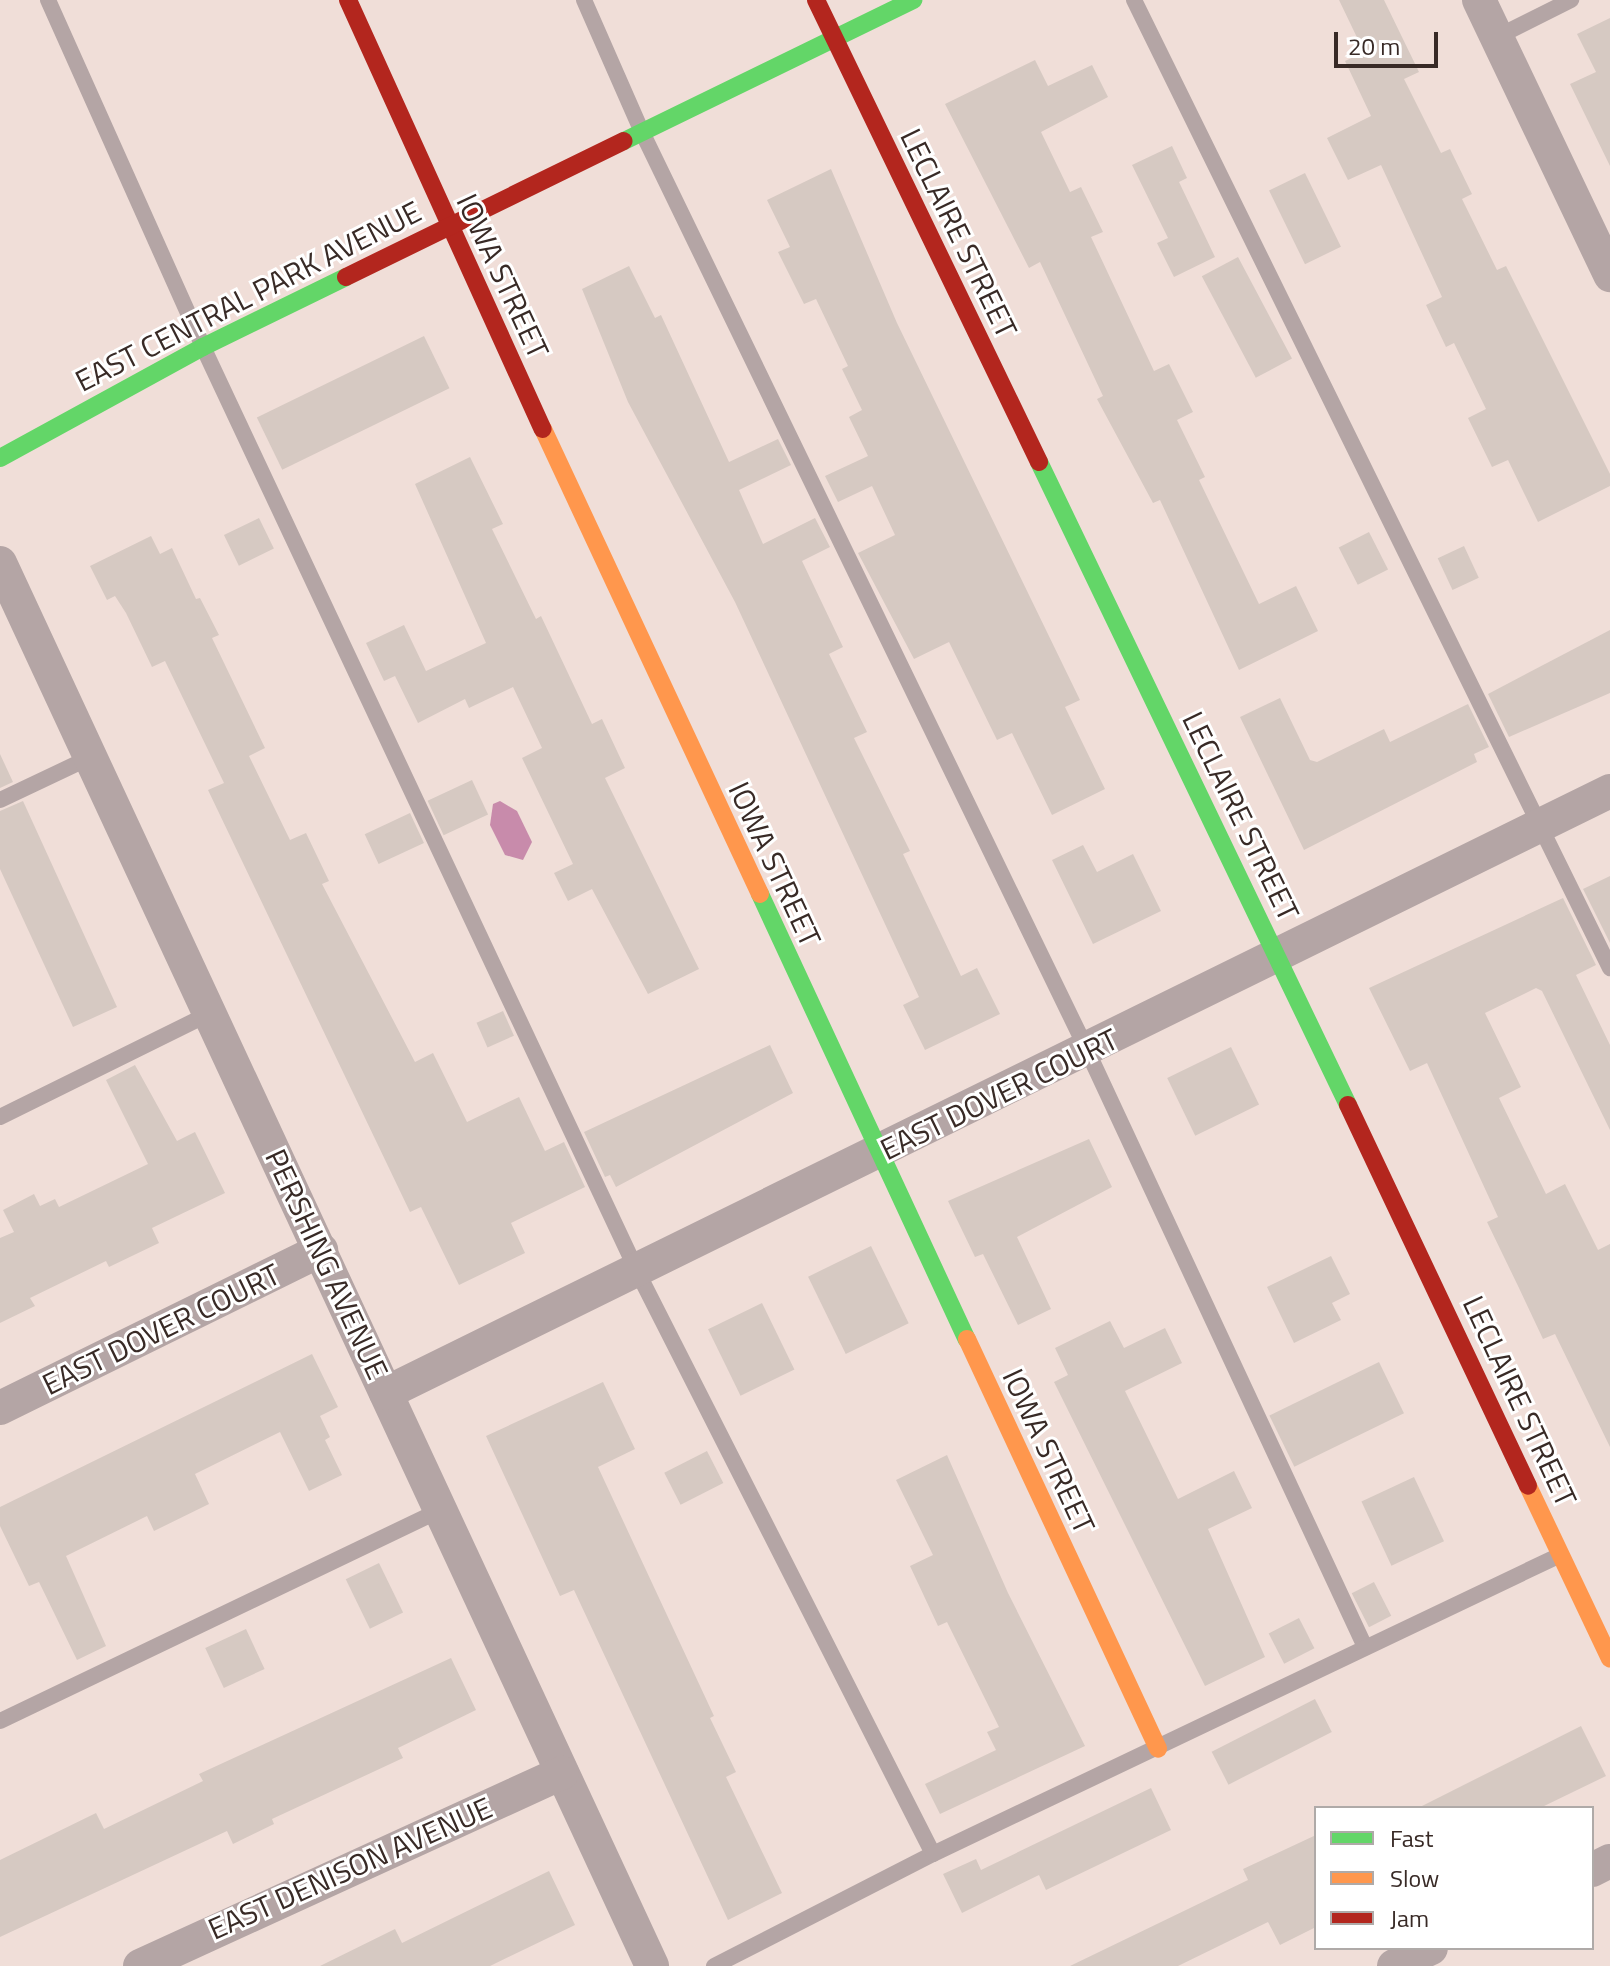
<!DOCTYPE html>
<html>
<head>
<meta charset="utf-8">
<style>
  body { margin:0 }
  #map { position:relative; width:1610px; height:1966px; overflow:hidden; background:#f0ded8; font-family:"Titillium Web",sans-serif }
  div>[style] { position:absolute }
  .water>* { inset:0; background:#c88bab }
  .building>* { inset:0; background:#d6c9c2; transform-origin:0 0 }
  .lane>* { height:16px; margin:-8px; padding:0 8px; transform-origin:8px; border-radius:8px; background:#b4a5a5 }
  .street>* { height:34px; margin:-17px; padding:0 17px; transform-origin:17px; border-radius:17px; background:#b4a5a5 }
  .fast>* { height:18px; margin:-9px; padding:0 9px; transform-origin:9px; border-radius:9px; background:#63d668 }
  .slow>* { height:18px; margin:-9px; padding:0 9px; transform-origin:9px; border-radius:9px; background:#ff974d }
  .jam>* { height:18px; margin:-9px; padding:0 9px; transform-origin:9px; border-radius:9px; background:#b3261e }
  span { translate:-50% -50%; white-space:nowrap; text-align:center; line-height:1.15; -webkit-text-stroke:6px #fff; paint-order:stroke }
  .street-label { font-size:30px; color:#382a26 }
  .legend { position:absolute; left:1314px; top:1806px; width:280px; height:144px; box-sizing:border-box; background:#fff; border:2px solid #afaaa8; margin:0; padding:10px 14px; list-style:none; font-size:24px; color:#382a26 }
  .legend li { display:flex; align-items:center; gap:16px; height:40px }
  .legend b { width:40px; border:2px solid #afaaa8 }
  .scale { position:absolute; left:1334px; top:32px; width:104px; height:36px; box-sizing:border-box; border:4px solid #382a26; border-top:0; padding-left:10px; font-size:24px; line-height:28px; white-space:nowrap; color:#382a26; -webkit-text-stroke:6px #fff; paint-order:stroke }
</style>
</head>
<body>
<div id="map">
  <div class="water">
    <div style="clip-path:polygon(500px 801px,517px 811px,532px 842px,523px 860px,505px 855px,490px 825px,493px 804px)"></div>
  </div>
  <div class="building">
    <div style="clip-path:polygon(1339px 0,1384px 0,1419px 72px,1404px 79px,1441px 153px,1450px 149px,1472px 194px,1462px 199px,1497px 270px,1506px 266px,1610px 474px,1610px 486px,1538px 522px,1508px 460px,1492px 467px,1468px 418px,1486px 409px,1454px 343px,1446px 347px,1426px 305px,1442px 297px,1381px 165px,1348px 180px,1327px 138px,1371px 116px,1345px 61px,1364px 52px)"></div>
    <div style="clip-path:polygon(1610px 18px,1610px 166px,1570px 84px,1596px 72px,1577px 34px)"></div>
    <div style="clip-path:polygon(1035px 60px,1048px 86px,1092px 65px,1108px 97px,1041px 132px,1070px 192px,1081px 187px,1103px 232px,1091px 237px,1154px 371px,1169px 364px,1193px 412px,1177px 420px,1205px 477px,1199px 480px,1259px 604px,1296px 586px,1318px 631px,1239px 670px,1160px 500px,1153px 503px,1097px 399px,1103px 396px,1040px 262px,1029px 268px,945px 104px)"></div>
    <div style="clip-path:polygon(1172px 146px,1187px 178px,1179px 182px,1215px 257px,1174px 277px,1157px 243px,1168px 238px,1132px 165px)"></div>
    <div style="clip-path:polygon(831px 169px,897px 323px,1080px 700px,1065px 707px,1105px 789px,1052px 815px,1012px 733px,997px 740px,949px 642px,914px 659px,858px 553px,895px 535px,872px 486px,838px 502px,825px 476px,868px 456px,849px 417px,862px 410px,842px 369px,848px 366px,816px 299px,804px 304px,778px 252px,790px 247px,767px 200px)"></div>
    <div style="left:1305px;top:173px;width:82px;height:40px;rotate:64deg"></div>
    <div style="left:1238px;top:257px;width:115px;height:41px;rotate:62deg"></div>
    <div style="clip-path:polygon(629px 266px,655px 318px,661px 315px,729px 462px,778px 439px,791px 465px,739px 490px,763px 544px,815px 518px,830px 547px,802px 561px,843px 647px,829px 654px,867px 732px,854px 738px,910px 851px,903px 854px,961px 976px,977px 968px,1000px 1014px,925px 1050px,903px 1005px,919px 997px,735px 602px,628px 402px,582px 289px)"></div>
    <div style="left:424px;top:336px;width:58px;height:186px;rotate:64deg"></div>
    <div style="clip-path:polygon(470px 457px,503px 524px,492px 529px,536px 619px,541px 616px,592px 724px,602px 719px,625px 768px,605px 778px,699px 969px,648px 994px,592px 889px,568px 901px,554px 873px,573px 864px,522px 758px,542px 748px,513px 687px,469px 708px,465px 699px,418px 723px,395px 676px,384px 681px,366px 643px,404px 625px,426px 671px,486px 643px,415px 484px)"></div>
    <div style="left:259px;top:518px;width:34px;height:39px;rotate:64deg"></div>
    <div style="left:1369px;top:532px;width:42px;height:34px;rotate:63deg"></div>
    <div style="clip-path:polygon(151px 536px,160px 554px,172px 548px,196px 599px,200px 598px,219px 635px,212px 638px,265px 748px,249px 756px,290px 840px,306px 833px,329px 881px,322px 884px,415px 1062px,433px 1053px,467px 1122px,519px 1097px,545px 1151px,564px 1142px,585px 1187px,511px 1223px,525px 1253px,459px 1285px,421px 1207px,410px 1212px,208px 790px,224px 783px,165px 661px,152px 667px,126px 613px,115px 596px,107px 600px,90px 566px)"></div>
    <div style="left:1464px;top:546px;width:35px;height:29px;rotate:65deg"></div>
    <div style="clip-path:polygon(1610px 630px,1610px 693px,1509px 737px,1488px 694px)"></div>
    <div style="clip-path:polygon(1280px 698px,1310px 760px,1317px 762px,1384px 729px,1390px 742px,1468px 704px,1489px 747px,1474px 754px,1477px 762px,1304px 850px,1240px 717px)"></div>
    <div style="clip-path:polygon(0 754px,13px 782px,0 788px)"></div>
    <div style="left:472px;top:780px;width:38px;height:49px;rotate:65deg"></div>
    <div style="clip-path:polygon(23px 801px,117px 1007px,73px 1027px,0 869px,0 811px)"></div>
    <div style="left:410px;top:813px;width:33px;height:50px;rotate:65deg"></div>
    <div style="clip-path:polygon(1083px 845px,1097px 872px,1133px 854px,1161px 911px,1093px 944px,1052px 860px)"></div>
    <div style="clip-path:polygon(1610px 876px,1610px 943px,1583px 889px)"></div>
    <div style="clip-path:polygon(1563px 898px,1596px 965px,1576px 975px,1610px 1045px,1610px 1130px,1542px 991px,1536px 988px,1485px 1013px,1521px 1087px,1499px 1098px,1546px 1194px,1565px 1184px,1598px 1250px,1610px 1244px,1610px 1447px,1555px 1334px,1543px 1339px,1519px 1288px,1487px 1222px,1498px 1217px,1427px 1063px,1410px 1071px,1369px 988px)"></div>
    <div style="left:503px;top:1011px;width:27px;height:29px;rotate:66deg"></div>
    <div style="clip-path:polygon(770px 1045px,793px 1093px,616px 1187px,610px 1175px,605px 1177px,584px 1132px)"></div>
    <div style="left:1231px;top:1047px;width:64px;height:71px;rotate:64deg"></div>
    <div style="clip-path:polygon(135px 1065px,177px 1141px,195px 1132px,225px 1193px,152px 1228px,159px 1243px,109px 1267px,106px 1261px,30px 1298px,35px 1306px,0 1323px,0 1238px,14px 1232px,3px 1210px,34px 1194px,40px 1206px,55px 1199px,59px 1207px,148px 1164px,106px 1080px)"></div>
    <div style="clip-path:polygon(1089px 1139px,1112px 1187px,1017px 1237px,1051px 1309px,1018px 1325px,983px 1254px,975px 1257px,948px 1201px)"></div>
    <div style="left:871px;top:1246px;width:86px;height:70px;rotate:64deg"></div>
    <div style="clip-path:polygon(1331px 1256px,1350px 1294px,1332px 1303px,1341px 1320px,1294px 1343px,1267px 1287px)"></div>
    <div style="left:762px;top:1303px;width:74px;height:60px;rotate:64deg"></div>
    <div style="clip-path:polygon(1110px 1321px,1124px 1348px,1165px 1328px,1182px 1363px,1125px 1391px,1178px 1499px,1234px 1471px,1252px 1508px,1208px 1529px,1265px 1657px,1205px 1686px,1054px 1382px,1068px 1375px,1055px 1348px)"></div>
    <div style="clip-path:polygon(312px 1354px,338px 1407px,320px 1416px,330px 1437px,325px 1440px,342px 1475px,309px 1491px,280px 1432px,195px 1474px,209px 1504px,154px 1531px,147px 1516px,66px 1556px,106px 1646px,77px 1660px,39px 1582px,29px 1586px,0 1526px,0 1507px)"></div>
    <div style="left:1379px;top:1362px;width:57px;height:122px;rotate:64deg"></div>
    <div style="clip-path:polygon(603px 1382px,635px 1449px,598px 1467px,714px 1716px,710px 1718px,736px 1772px,726px 1777px,782px 1893px,728px 1920px,574px 1590px,560px 1596px,486px 1436px)"></div>
    <div style="left:707px;top:1451px;width:36px;height:48px;rotate:63deg"></div>
    <div style="clip-path:polygon(947px 1455px,1008px 1593px,1085px 1746px,940px 1814px,925px 1784px,996px 1750px,987px 1732px,999px 1727px,947px 1622px,938px 1626px,910px 1566px,933px 1555px,896px 1480px)"></div>
    <div style="left:1414px;top:1477px;width:71px;height:58px;rotate:65deg"></div>
    <div style="left:379px;top:1563px;width:55px;height:37px;rotate:64deg"></div>
    <div style="left:1374px;top:1582px;width:38px;height:25px;rotate:63deg"></div>
    <div style="left:1299px;top:1618px;width:34px;height:34px;rotate:63deg"></div>
    <div style="left:246px;top:1629px;width:44px;height:45px;rotate:65deg"></div>
    <div style="clip-path:polygon(451px 1658px,476px 1710px,398px 1748px,403px 1758px,272px 1819px,274px 1824px,233px 1844px,227px 1831px,0 1937px,0 1860px,96px 1813px,104px 1829px,203px 1781px,199px 1774px)"></div>
    <div style="left:1315px;top:1699px;width:37px;height:116px;rotate:63deg"></div>
    <div style="clip-path:polygon(1581px 1726px,1606px 1776px,1540px 1808px,1418px 1808px)"></div>
    <div style="clip-path:polygon(1151px 1788px,1171px 1830px,1046px 1890px,1039px 1875px,962px 1913px,943px 1874px,976px 1859px,981px 1870px)"></div>
    <div style="clip-path:polygon(1316px 1835px,1316px 1927px,1280px 1945px,1268px 1922px,1178px 1966px,1070px 1966px,1248px 1880px,1243px 1869px)"></div>
    <div style="clip-path:polygon(549px 1871px,575px 1925px,490px 1966px,320px 1966px,395px 1929px,402px 1943px)"></div>
  </div>
  <div class="lane">
    <div style="left:48px;top:0;width:380px;rotate:65.9deg"></div>
    <div style="left:203px;top:347px;width:1019px;rotate:64.84deg"></div>
    <div style="left:636px;top:1269px;width:656px;rotate:63.08deg"></div>
    <div style="left:584px;top:0;width:144px;rotate:66.3deg"></div>
    <div style="left:642px;top:132px;width:1020px;rotate:64.14deg"></div>
    <div style="left:1087px;top:1050px;width:659px;rotate:65.03deg"></div>
    <div style="left:1134px;top:0;width:1079px;rotate:63.82deg"></div>
    <div style="left:1497px;top:37px;width:83px;rotate:-26.6deg"></div>
    <div style="left:0;top:800px;width:101px;rotate:-25.3deg"></div>
    <div style="left:0;top:1117px;width:237px;rotate:-26.3deg"></div>
    <div style="left:0;top:1721px;width:489px;rotate:-25.6deg"></div>
    <div style="left:714px;top:1966px;width:246px;rotate:-27.1deg"></div>
    <div style="left:933px;top:1854px;width:692px;rotate:-25.49deg"></div>
  </div>
  <div class="street">
    <div style="left:1479px;top:0;width:305px;rotate:64.5deg"></div>
    <div style="left:0;top:563px;width:1547px;rotate:65.07deg"></div>
    <div style="left:386px;top:1393px;width:1364px;rotate:-26.19deg"></div>
    <div style="left:0;top:1408px;width:358px;rotate:-26.2deg"></div>
    <div style="left:1592px;top:1870px;width:20px;rotate:-27deg"></div>
    <div style="left:140px;top:1966px;width:464px;rotate:-24.6deg"></div>
    <div style="left:1394px;top:1966px;width:41px;rotate:-25.9deg"></div>
  </div>
  <div class="fast">
    <div style="left:624px;top:141px;width:322px;rotate:-26deg"></div>
    <div style="left:0;top:458px;width:231px;rotate:-28.7deg"></div>
    <div style="left:203px;top:347px;width:159px;rotate:-26.1deg"></div>
    <div style="left:1039px;top:462px;width:713px;rotate:64.33deg"></div>
    <div style="left:760px;top:894px;width:491px;rotate:65.1deg"></div>
  </div>
  <div class="slow">
    <div style="left:543px;top:429px;width:513px;rotate:64.98deg"></div>
    <div style="left:967px;top:1339px;width:452px;rotate:65deg"></div>
    <div style="left:1528px;top:1486px;width:191px;rotate:64.6deg"></div>
  </div>
  <div class="jam">
    <div style="left:348px;top:0;width:471px;rotate:65.6deg"></div>
    <div style="left:816px;top:0;width:513px;rotate:64.23deg"></div>
    <div style="left:346px;top:277px;width:309px;rotate:-26.1deg"></div>
    <div style="left:1348px;top:1105px;width:421px;rotate:64.7deg"></div>
  </div>
  <div class="street-label">
    <span style="left:959px;top:233px;rotate:64deg">LECLAIRE STREET</span>
    <span style="left:503px;top:276px;rotate:65deg">IOWA STREET</span>
    <span style="left:248px;top:296px;rotate:-27deg">EAST CENTRAL PARK AVENUE</span>
    <span style="left:1241px;top:816px;rotate:64deg">LECLAIRE STREET</span>
    <span style="left:775px;top:864px;rotate:65deg">IOWA STREET</span>
    <span style="left:999px;top:1094px;rotate:-26deg">EAST DOVER COURT</span>
    <span style="left:327px;top:1264px;rotate:65deg">PERSHING AVENUE</span>
    <span style="left:161px;top:1329px;rotate:-26deg">EAST DOVER COURT</span>
    <span style="left:1520px;top:1401px;rotate:65deg">LECLAIRE STREET</span>
    <span style="left:1049px;top:1451px;rotate:65deg">IOWA STREET</span>
    <span style="left:350px;top:1868px;rotate:-24deg">EAST DENISON AVENUE</span>
  </div>
  <ul class="legend">
  <li><b style="height:10px;background:#63d668"></b>Fast</li>
  <li><b style="height:10px;background:#ff974d"></b>Slow</li>
  <li><b style="height:10px;background:#b3261e"></b>Jam</li>
  </ul>
  <div class="scale">20 m</div>
</div>
</body>
</html>
